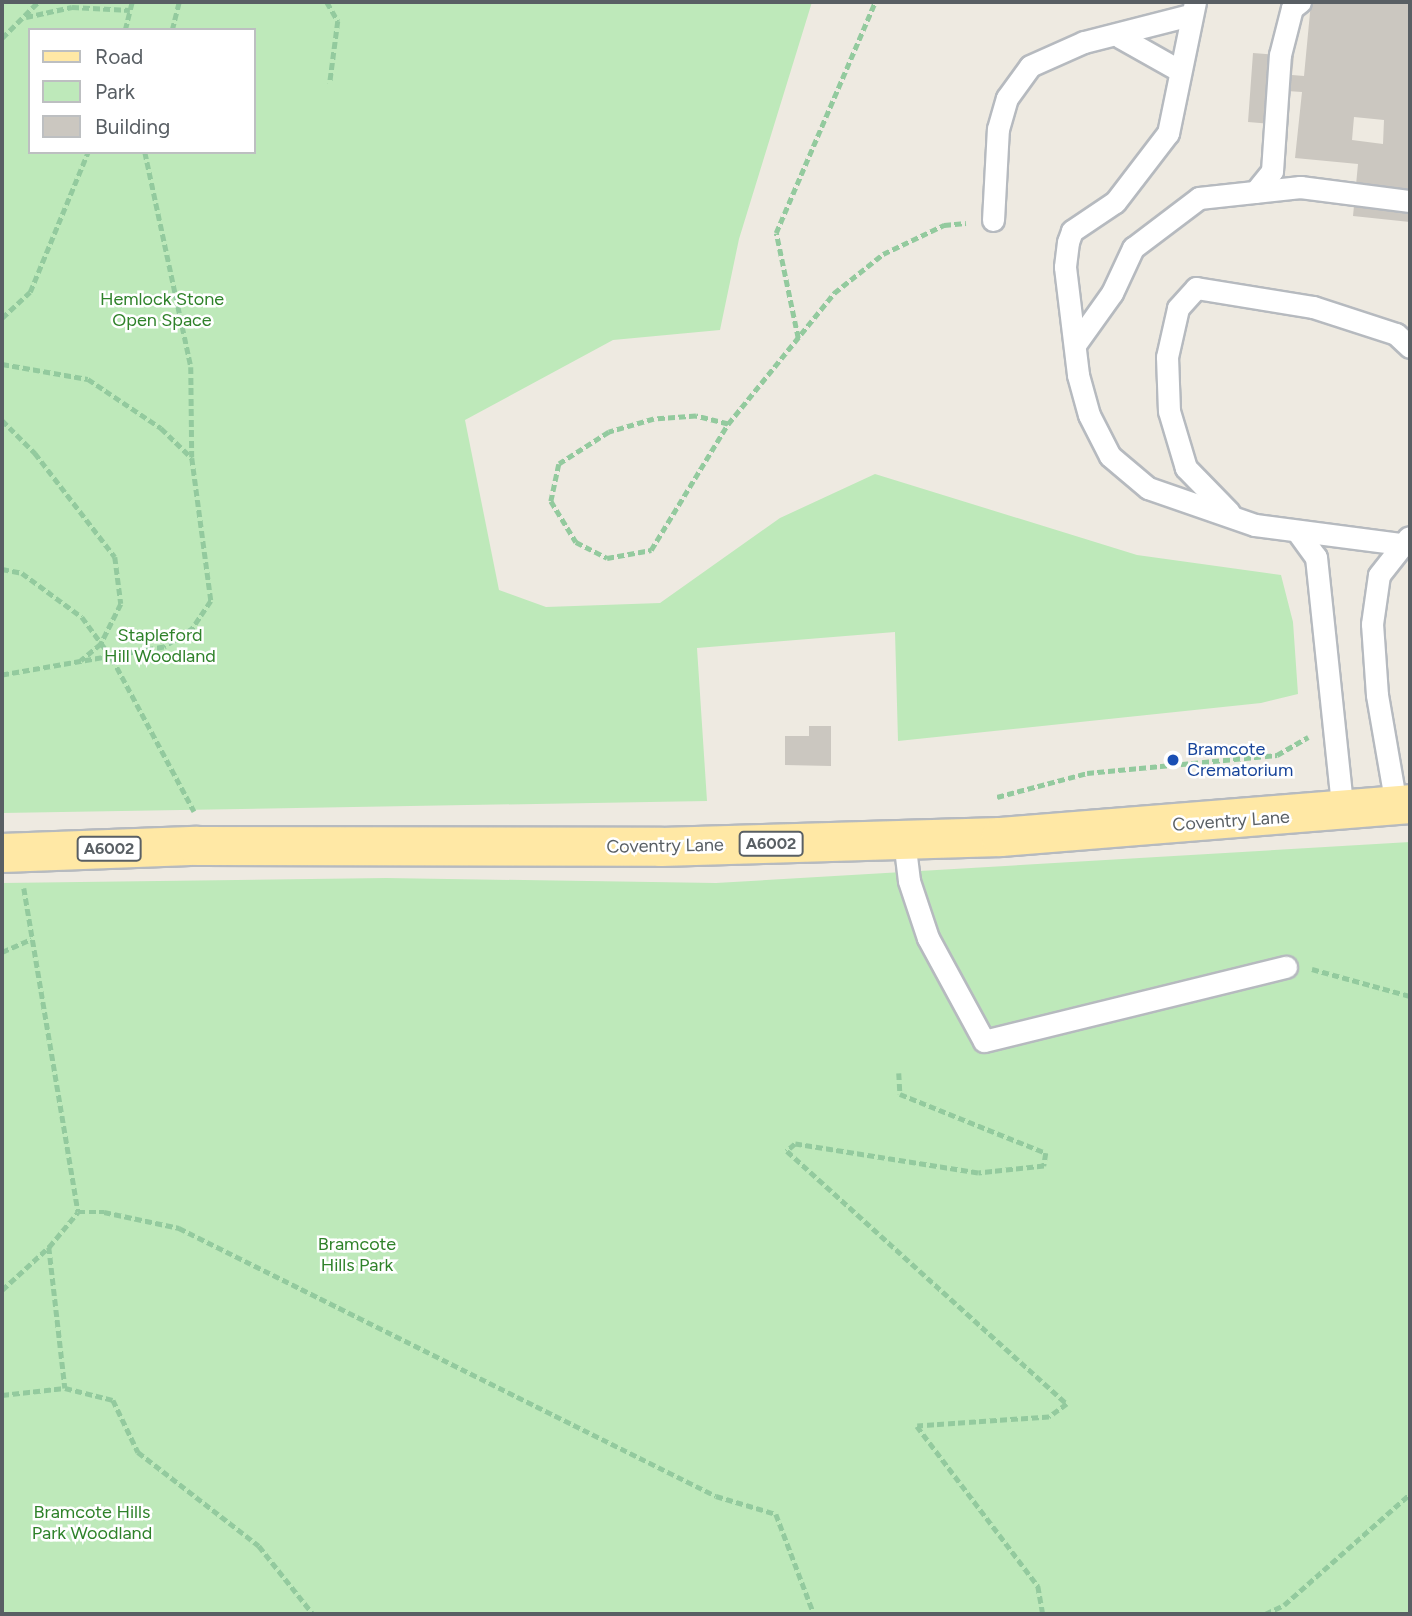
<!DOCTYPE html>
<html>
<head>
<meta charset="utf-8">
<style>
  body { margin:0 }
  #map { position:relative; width:1412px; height:1616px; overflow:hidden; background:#eeeae1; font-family:Figtree,sans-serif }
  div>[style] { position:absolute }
  .green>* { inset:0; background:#bee9ba }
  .building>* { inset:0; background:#cbc7c0 }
  .path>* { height:4.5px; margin-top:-2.25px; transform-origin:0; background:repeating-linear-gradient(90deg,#93ca9e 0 7px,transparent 0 10.5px) }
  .roads { filter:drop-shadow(2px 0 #b6babf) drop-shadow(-2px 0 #b6babf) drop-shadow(0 2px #b6babf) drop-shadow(0 -2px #b6babf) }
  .lane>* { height:21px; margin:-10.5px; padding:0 10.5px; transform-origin:10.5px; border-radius:10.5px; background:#fff }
  .primary>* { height:38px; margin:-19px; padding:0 19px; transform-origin:19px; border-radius:19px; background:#ffe8a5 }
  .dots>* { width:19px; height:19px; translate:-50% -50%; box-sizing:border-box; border:4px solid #fff; border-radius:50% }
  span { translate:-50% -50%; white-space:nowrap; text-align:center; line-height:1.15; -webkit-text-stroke:5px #fff; paint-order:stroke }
  .shield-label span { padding:2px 5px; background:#fff; border:2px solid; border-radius:5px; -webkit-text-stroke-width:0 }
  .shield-label { font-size:16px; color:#595f64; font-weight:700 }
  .park-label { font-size:18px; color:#2f822a }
  .transit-label { font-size:18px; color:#164399 }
  .left { translate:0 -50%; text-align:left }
  .street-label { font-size:18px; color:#595f64 }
  .frame { position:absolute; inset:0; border:4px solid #595f64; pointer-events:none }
  .legend { position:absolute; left:28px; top:28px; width:228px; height:126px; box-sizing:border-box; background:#fff; border:2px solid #bdbfc1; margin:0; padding:9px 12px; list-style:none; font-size:21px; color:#595f64 }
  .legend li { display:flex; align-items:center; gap:14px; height:35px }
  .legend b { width:35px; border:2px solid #bdbfc1 }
</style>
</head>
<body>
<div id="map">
  <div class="green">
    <div style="clip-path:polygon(evenodd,2px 2px,812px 2px,739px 239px,720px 330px,613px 340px,465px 420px,499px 590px,546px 607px,660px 603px,780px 518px,875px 474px,1137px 555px,1281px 575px,1293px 622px,1298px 694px,1261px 703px,898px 741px,895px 632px,697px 648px,707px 801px,2px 813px,2px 2px,30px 30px,254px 30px,254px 152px,30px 152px,30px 30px)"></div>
    <div style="clip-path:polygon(1410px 842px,1410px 1614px,2px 1614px,2px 883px,386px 878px,716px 883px)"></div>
  </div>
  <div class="building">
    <div style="clip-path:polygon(evenodd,1311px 2px,1410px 2px,1410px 222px,1353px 216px,1358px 164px,1295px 158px,1302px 92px,1287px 91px,1284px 125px,1248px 122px,1253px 53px,1294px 56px,1292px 75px,1304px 76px,1311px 2px,1354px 117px,1384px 120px,1383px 144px,1352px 140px,1354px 117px)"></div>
    <div style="clip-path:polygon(809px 726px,831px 726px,831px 766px,785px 765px,785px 736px,809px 736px)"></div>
  </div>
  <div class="path">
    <div style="left:327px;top:2px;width:22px;rotate:60deg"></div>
    <div style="left:338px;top:21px;width:63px;rotate:97.4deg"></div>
    <div style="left:26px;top:17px;width:47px;rotate:-12.3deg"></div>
    <div style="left:72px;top:7px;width:58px;rotate:3deg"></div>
    <div style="left:125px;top:30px;width:29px;rotate:-76deg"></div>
    <div style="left:172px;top:30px;width:29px;rotate:-76deg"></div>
    <div style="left:2px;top:38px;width:51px;rotate:-45deg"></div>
    <div style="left:145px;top:152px;width:220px;rotate:77.9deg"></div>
    <div style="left:191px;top:367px;width:90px;rotate:89.4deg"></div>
    <div style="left:2px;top:318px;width:38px;rotate:-43deg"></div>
    <div style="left:30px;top:292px;width:152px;rotate:-67.5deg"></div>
    <div style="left:798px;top:338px;width:107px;rotate:-101.8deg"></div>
    <div style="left:776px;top:233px;width:251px;rotate:-66.8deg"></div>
    <div style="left:2px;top:364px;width:87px;rotate:9.9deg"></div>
    <div style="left:88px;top:379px;width:88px;rotate:33.9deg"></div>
    <div style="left:161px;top:428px;width:43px;rotate:44.1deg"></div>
    <div style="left:192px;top:458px;width:144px;rotate:82.4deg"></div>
    <div style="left:211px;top:601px;width:34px;rotate:124deg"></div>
    <div style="left:192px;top:629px;width:33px;rotate:147deg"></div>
    <div style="left:164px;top:647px;width:164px;rotate:170.2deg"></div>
    <div style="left:2px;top:420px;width:47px;rotate:45deg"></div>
    <div style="left:35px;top:453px;width:131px;rotate:52.4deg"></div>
    <div style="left:115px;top:557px;width:47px;rotate:82.7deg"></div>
    <div style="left:121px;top:604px;width:45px;rotate:116.6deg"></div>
    <div style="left:101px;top:644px;width:26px;rotate:140deg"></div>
    <div style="left:728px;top:424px;width:33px;rotate:-166deg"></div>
    <div style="left:696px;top:416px;width:42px;rotate:175.9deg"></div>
    <div style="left:654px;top:419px;width:47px;rotate:163.9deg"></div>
    <div style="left:609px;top:432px;width:59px;rotate:147.4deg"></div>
    <div style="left:559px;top:464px;width:38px;rotate:102deg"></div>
    <div style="left:551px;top:501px;width:48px;rotate:58.6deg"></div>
    <div style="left:576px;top:542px;width:35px;rotate:27deg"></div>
    <div style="left:607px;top:558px;width:45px;rotate:-10.3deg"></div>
    <div style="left:651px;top:550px;width:148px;rotate:-58.6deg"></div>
    <div style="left:728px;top:424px;width:169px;rotate:-51deg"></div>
    <div style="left:834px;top:293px;width:63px;rotate:-38.5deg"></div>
    <div style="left:883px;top:254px;width:68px;rotate:-25.4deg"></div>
    <div style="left:944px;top:225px;width:22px;rotate:-5deg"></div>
    <div style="left:2px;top:569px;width:20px;rotate:11deg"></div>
    <div style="left:22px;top:573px;width:74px;rotate:36.3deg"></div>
    <div style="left:82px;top:617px;width:51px;rotate:53.8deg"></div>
    <div style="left:112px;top:658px;width:174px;rotate:61.8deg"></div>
    <div style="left:997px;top:797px;width:93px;rotate:-14.9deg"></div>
    <div style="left:1087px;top:773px;width:191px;rotate:-5.4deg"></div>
    <div style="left:1277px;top:755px;width:36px;rotate:-30deg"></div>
    <div style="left:24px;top:888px;width:328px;rotate:80.5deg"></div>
    <div style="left:2px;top:952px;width:32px;rotate:-24deg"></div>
    <div style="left:1312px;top:969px;width:102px;rotate:15.4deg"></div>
    <div style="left:899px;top:1073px;width:21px;rotate:87deg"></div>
    <div style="left:900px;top:1094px;width:157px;rotate:22deg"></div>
    <div style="left:1046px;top:1153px;width:13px;rotate:99deg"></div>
    <div style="left:1044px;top:1166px;width:66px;rotate:173.9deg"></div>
    <div style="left:978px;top:1173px;width:185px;rotate:-171deg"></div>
    <div style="left:795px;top:1144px;width:11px;rotate:139deg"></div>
    <div style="left:787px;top:1151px;width:377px;rotate:42.1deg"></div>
    <div style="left:1067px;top:1404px;width:22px;rotate:144deg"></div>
    <div style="left:1049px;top:1417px;width:132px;rotate:176.1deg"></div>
    <div style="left:917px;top:1426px;width:201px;rotate:52.9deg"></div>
    <div style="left:1038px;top:1586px;width:28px;rotate:80deg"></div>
    <div style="left:78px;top:1212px;width:26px"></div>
    <div style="left:104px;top:1212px;width:77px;rotate:12deg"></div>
    <div style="left:179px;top:1228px;width:600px;rotate:26.52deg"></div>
    <div style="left:716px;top:1496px;width:63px;rotate:16.7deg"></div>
    <div style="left:776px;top:1514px;width:107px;rotate:69.2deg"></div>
    <div style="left:49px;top:1247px;width:142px;rotate:83.5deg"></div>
    <div style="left:2px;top:1290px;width:64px;rotate:-42.5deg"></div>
    <div style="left:49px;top:1247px;width:45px;rotate:-50.4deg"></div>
    <div style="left:2px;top:1395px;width:63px;rotate:-6.3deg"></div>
    <div style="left:65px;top:1388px;width:49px;rotate:14deg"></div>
    <div style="left:113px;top:1400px;width:58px;rotate:64.3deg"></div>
    <div style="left:138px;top:1452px;width:153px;rotate:37.8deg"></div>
    <div style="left:259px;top:1546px;width:87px;rotate:51.5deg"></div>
    <div style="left:1265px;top:1614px;width:21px;rotate:-25deg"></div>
    <div style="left:1284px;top:1605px;width:168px;rotate:-41.4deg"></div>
  </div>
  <div class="roads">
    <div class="lane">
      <div style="left:1195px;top:2px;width:134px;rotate:101.6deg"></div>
      <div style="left:1168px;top:133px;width:87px;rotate:127.5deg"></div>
      <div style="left:1115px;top:202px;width:52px;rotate:146deg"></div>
      <div style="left:1072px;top:231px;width:12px;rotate:110deg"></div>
      <div style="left:1068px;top:242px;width:25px;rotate:97deg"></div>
      <div style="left:1065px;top:267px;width:109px;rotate:83.1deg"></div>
      <div style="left:1078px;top:375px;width:41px;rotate:74.6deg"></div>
      <div style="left:1089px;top:415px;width:46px;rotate:62.9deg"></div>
      <div style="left:1110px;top:456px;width:50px;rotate:40.1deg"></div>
      <div style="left:1148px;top:488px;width:113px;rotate:19.1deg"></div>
      <div style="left:1255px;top:525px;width:148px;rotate:7.4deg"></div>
      <div style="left:1120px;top:37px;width:69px;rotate:29.5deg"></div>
      <div style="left:1255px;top:192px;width:27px;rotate:-51deg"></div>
      <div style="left:1272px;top:171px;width:116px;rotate:-86.1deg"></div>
      <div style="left:1280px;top:55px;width:49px;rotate:-75.7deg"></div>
      <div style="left:1292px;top:8px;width:10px;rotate:-37deg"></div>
      <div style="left:993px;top:220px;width:91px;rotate:-86.9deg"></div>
      <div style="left:998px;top:129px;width:32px;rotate:-74deg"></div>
      <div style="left:1007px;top:98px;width:39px;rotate:-54deg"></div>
      <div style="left:1030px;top:66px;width:59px;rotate:-24deg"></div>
      <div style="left:1084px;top:42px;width:109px;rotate:-14.3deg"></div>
      <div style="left:1077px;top:342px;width:60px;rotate:-54.5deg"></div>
      <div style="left:1112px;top:293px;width:50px;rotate:-65deg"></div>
      <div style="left:1133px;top:248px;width:83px;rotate:-37.1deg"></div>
      <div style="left:1199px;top:198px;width:102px;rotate:-6.2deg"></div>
      <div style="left:1300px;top:187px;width:111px;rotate:7.3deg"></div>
      <div style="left:1229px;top:512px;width:62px;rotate:-134.3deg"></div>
      <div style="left:1186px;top:468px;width:59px;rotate:-106.6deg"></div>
      <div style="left:1169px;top:411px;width:54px;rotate:-92.1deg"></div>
      <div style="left:1167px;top:357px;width:50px;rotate:-77.3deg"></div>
      <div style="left:1178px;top:308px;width:27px;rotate:-48deg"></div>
      <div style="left:1196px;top:288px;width:119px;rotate:9.2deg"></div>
      <div style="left:1313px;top:307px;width:87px;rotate:18deg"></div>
      <div style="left:1396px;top:334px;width:19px;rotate:43deg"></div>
      <div style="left:1299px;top:534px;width:29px;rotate:54deg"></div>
      <div style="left:1316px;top:557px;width:257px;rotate:84deg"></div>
      <div style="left:1396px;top:805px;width:112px;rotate:-99.8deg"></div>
      <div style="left:1377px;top:695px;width:71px;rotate:-94deg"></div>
      <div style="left:1372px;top:624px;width:49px;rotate:-81.9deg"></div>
      <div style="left:1379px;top:575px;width:48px;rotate:-51.7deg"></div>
      <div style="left:904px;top:840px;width:41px;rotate:83deg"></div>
      <div style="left:909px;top:881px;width:60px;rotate:71.6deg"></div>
      <div style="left:928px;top:938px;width:117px;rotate:61.5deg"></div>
      <div style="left:984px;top:1041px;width:311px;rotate:-13.8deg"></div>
    </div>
    <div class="primary">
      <div style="left:2px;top:853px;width:195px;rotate:-2.1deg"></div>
      <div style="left:197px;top:846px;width:464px;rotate:0.1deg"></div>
      <div style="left:661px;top:847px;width:340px;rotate:-1.7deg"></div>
      <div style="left:1001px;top:837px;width:410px;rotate:-4.6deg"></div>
    </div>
  </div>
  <div class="dots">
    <div style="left:1173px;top:760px;background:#1a4fb4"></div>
  </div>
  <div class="shield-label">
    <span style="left:771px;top:844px">A6002</span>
    <span style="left:109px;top:849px">A6002</span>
  </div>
  <div class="park-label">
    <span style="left:162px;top:310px">Hemlock Stone<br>Open Space</span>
    <span style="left:160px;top:646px">Stapleford<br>Hill Woodland</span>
    <span style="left:357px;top:1255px">Bramcote<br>Hills Park</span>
    <span style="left:92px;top:1523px">Bramcote Hills<br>Park Woodland</span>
  </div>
  <div class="transit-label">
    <span class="left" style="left:1187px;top:760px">Bramcote<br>Crematorium</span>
  </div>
  <div class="street-label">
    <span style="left:1231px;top:821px;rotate:-4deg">Coventry Lane</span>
    <span style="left:665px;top:846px;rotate:-1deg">Coventry Lane</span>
  </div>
  <div class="frame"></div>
  <ul class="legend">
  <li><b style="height:9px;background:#ffe8a5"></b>Road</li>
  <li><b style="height:19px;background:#bee9ba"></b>Park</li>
  <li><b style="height:19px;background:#cbc7c0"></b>Building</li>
  </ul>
</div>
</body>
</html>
